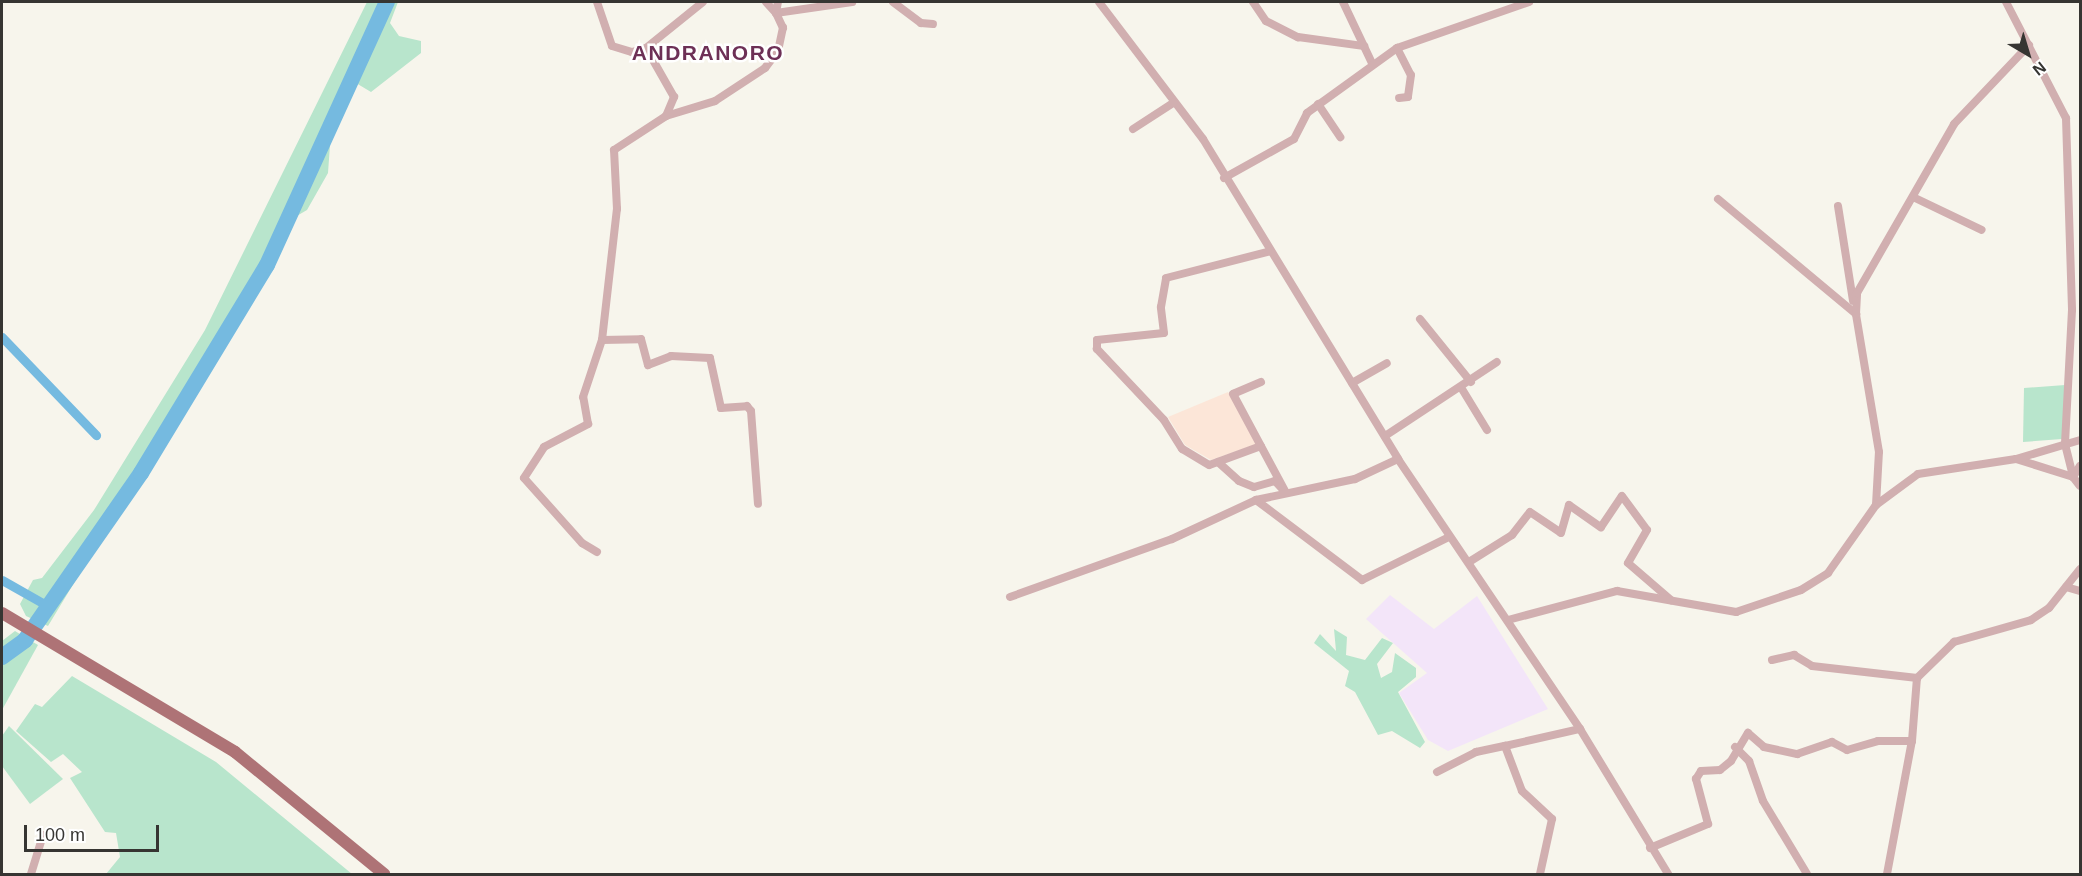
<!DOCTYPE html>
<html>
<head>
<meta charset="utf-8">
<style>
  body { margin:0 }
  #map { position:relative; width:2082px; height:876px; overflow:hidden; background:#f7f5ec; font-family:Arial,sans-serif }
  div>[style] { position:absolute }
  .industrial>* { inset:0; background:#f3e5f9 }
  .medical>* { inset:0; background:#fce6d8 }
  .green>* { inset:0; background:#b8e5cc }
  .canal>* { height:9px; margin:-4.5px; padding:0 4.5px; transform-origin:4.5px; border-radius:4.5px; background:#75bae0 }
  .river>* { height:16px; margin:-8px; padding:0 8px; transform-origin:8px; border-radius:8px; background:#75bae0 }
  .street>* { height:8px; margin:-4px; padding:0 4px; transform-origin:4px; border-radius:4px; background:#d1afb0 }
  .primary>* { height:12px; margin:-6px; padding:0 6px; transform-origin:6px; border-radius:6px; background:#ae7376 }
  span { translate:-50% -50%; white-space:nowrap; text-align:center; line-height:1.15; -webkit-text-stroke:5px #fff; paint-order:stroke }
  .district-label { font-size:21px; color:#6d3056; font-weight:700; letter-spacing:1.5px }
  .frame { position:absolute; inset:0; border:3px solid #363532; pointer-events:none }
  .north { position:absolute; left:1998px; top:24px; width:60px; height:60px; -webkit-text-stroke:4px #fff; paint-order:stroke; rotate:142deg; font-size:16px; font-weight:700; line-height:24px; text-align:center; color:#363532 }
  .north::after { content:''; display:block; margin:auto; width:21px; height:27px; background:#363532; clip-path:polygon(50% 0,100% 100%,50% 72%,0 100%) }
  .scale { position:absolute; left:24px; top:825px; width:135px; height:27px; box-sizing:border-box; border:3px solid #363532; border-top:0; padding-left:8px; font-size:18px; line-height:21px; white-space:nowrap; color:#363532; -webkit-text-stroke:4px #fff; paint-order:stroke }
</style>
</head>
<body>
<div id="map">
  <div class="industrial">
    <div style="clip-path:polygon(1390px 595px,1434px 629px,1477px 596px,1548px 709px,1448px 751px,1428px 740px,1399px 693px,1427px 673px,1366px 619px)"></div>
  </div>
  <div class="medical">
    <div style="clip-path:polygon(1228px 392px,1257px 444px,1211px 460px,1185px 445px,1168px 417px)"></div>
  </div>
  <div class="green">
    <div style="clip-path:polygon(367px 2px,398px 2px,390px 23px,399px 36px,421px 41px,421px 53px,371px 92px,356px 83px,331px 131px,328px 173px,307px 210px,295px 217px,48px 626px,26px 616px,20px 604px,33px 580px,42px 578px,94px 510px,205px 330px)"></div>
    <div style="clip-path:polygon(2065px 385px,2062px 439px,2023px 442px,2024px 388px)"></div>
    <div style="clip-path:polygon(1334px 629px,1347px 637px,1346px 655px,1365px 660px,1382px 638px,1393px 643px,1377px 664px,1381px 678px,1392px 672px,1395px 653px,1416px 668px,1416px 677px,1398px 692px,1425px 742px,1420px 748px,1392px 731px,1378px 735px,1355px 692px,1345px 686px,1349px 671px,1314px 643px,1320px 634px,1336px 651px)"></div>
    <div style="clip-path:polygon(15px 631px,38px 645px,2px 710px,2px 641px)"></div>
    <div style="clip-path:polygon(72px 676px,216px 762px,352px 874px,106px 874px,120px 857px,116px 833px,105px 832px,70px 778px,82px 772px,63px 754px,51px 762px,16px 731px,35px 704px,42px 707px)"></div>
    <div style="clip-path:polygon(9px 726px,63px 779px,30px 804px,2px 766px,2px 736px)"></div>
  </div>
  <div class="canal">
    <div style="left:2px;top:337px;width:136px;rotate:46.2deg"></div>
    <div style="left:2px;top:580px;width:53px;rotate:29.5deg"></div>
  </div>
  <div class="river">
    <div style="left:2px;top:657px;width:29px;rotate:-36deg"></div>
    <div style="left:25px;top:640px;width:203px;rotate:-55.2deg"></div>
    <div style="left:141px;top:473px;width:243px;rotate:-58.8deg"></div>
    <div style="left:267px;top:265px;width:289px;rotate:-65.5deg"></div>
  </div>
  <div class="street">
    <div style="left:597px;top:2px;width:46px;rotate:71.2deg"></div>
    <div style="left:612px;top:46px;width:21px;rotate:17deg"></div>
    <div style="left:632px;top:52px;width:15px;rotate:-16deg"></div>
    <div style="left:646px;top:48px;width:73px;rotate:-38.9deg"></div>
    <div style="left:766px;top:2px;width:15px;rotate:48deg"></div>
    <div style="left:776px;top:13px;width:77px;rotate:-8.2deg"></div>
    <div style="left:893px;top:2px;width:35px;rotate:37deg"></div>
    <div style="left:921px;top:23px;width:12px;rotate:5deg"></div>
    <div style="left:1099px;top:2px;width:172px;rotate:52.8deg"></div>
    <div style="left:1203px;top:139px;width:375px;rotate:58.6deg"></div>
    <div style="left:1398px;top:459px;width:326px;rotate:56deg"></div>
    <div style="left:1580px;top:729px;width:170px;rotate:58.7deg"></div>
    <div style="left:1253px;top:2px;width:23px;rotate:56deg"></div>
    <div style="left:1266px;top:21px;width:36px;rotate:27deg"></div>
    <div style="left:1298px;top:37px;width:67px;rotate:7.8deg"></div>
    <div style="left:1343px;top:2px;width:68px;rotate:64.6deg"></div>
    <div style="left:2006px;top:2px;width:131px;rotate:62.7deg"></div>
    <div style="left:2066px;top:118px;width:192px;rotate:88.2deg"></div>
    <div style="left:2072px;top:310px;width:134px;rotate:93deg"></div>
    <div style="left:2065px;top:444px;width:34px;rotate:76deg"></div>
    <div style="left:2073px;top:477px;width:11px;rotate:52deg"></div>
    <div style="left:1397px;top:48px;width:30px;rotate:63deg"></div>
    <div style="left:1411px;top:75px;width:22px;rotate:98deg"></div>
    <div style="left:1408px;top:97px;width:9px;rotate:174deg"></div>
    <div style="left:1318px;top:104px;width:40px;rotate:56deg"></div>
    <div style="left:666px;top:116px;width:51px;rotate:-17deg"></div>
    <div style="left:715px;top:101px;width:60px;rotate:-33.4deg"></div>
    <div style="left:765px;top:68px;width:21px;rotate:-53deg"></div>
    <div style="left:778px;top:51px;width:24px;rotate:-78deg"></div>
    <div style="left:783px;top:28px;width:17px;rotate:-115deg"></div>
    <div style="left:776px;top:13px;width:11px;rotate:-80deg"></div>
    <div style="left:1133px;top:129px;width:48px;rotate:-33deg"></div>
    <div style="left:1224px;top:178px;width:80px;rotate:-29.1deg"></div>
    <div style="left:1294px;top:139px;width:29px;rotate:-63deg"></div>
    <div style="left:1307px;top:113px;width:111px;rotate:-35.8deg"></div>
    <div style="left:1397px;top:48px;width:140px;rotate:-19.2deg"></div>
    <div style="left:1913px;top:197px;width:76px;rotate:25.6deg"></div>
    <div style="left:1718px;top:199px;width:180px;rotate:39.8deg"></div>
    <div style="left:1838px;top:206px;width:96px;rotate:81deg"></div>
    <div style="left:1420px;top:319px;width:81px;rotate:51deg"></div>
    <div style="left:602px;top:340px;width:39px;rotate:-1deg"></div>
    <div style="left:641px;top:339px;width:27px;rotate:75deg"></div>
    <div style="left:648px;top:365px;width:25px;rotate:-21deg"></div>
    <div style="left:671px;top:356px;width:39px;rotate:3deg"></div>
    <div style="left:710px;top:358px;width:51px;rotate:77.6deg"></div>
    <div style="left:721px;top:408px;width:26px;rotate:-4deg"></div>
    <div style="left:747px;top:406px;width:6px;rotate:51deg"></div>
    <div style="left:751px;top:411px;width:93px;rotate:85.7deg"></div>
    <div style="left:1261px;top:382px;width:30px;rotate:157deg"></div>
    <div style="left:1233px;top:394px;width:112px;rotate:61.8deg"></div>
    <div style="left:1352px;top:383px;width:40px;rotate:-29.7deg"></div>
    <div style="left:1462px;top:389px;width:48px;rotate:58.6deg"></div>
    <div style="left:1385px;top:436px;width:134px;rotate:-33.5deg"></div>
    <div style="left:1261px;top:446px;width:55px;rotate:159.9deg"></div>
    <div style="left:1209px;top:465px;width:31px;rotate:-149deg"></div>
    <div style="left:1182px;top:449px;width:34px;rotate:-122deg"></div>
    <div style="left:1164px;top:420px;width:98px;rotate:-133.3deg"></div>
    <div style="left:1097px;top:349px;width:9px;rotate:-90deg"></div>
    <div style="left:1097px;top:340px;width:67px;rotate:-6deg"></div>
    <div style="left:1164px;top:333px;width:26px;rotate:-97deg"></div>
    <div style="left:1161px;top:307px;width:29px;rotate:-80deg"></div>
    <div style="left:1166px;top:278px;width:108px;rotate:-14.4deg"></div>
    <div style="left:2016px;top:459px;width:60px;rotate:17.5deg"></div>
    <div style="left:1218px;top:462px;width:28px;rotate:42deg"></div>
    <div style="left:1239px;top:481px;width:16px;rotate:22deg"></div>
    <div style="left:1254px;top:487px;width:22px;rotate:-16deg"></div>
    <div style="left:1275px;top:481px;width:16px;rotate:47deg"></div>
    <div style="left:2073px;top:477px;width:13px;rotate:-58deg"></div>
    <div style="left:1256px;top:500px;width:133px;rotate:37deg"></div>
    <div style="left:1362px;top:580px;width:97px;rotate:-26.3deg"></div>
    <div style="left:1876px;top:505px;width:53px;rotate:-86.8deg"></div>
    <div style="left:1879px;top:452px;width:140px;rotate:-99.5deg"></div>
    <div style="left:1856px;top:314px;width:21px;rotate:-87deg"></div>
    <div style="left:1857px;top:293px;width:195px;rotate:-60.1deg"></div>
    <div style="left:1954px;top:124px;width:109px;rotate:-46.5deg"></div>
    <div style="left:597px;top:552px;width:17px;rotate:-149deg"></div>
    <div style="left:582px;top:543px;width:87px;rotate:-131.7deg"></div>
    <div style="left:524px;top:478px;width:37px;rotate:-57deg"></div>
    <div style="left:544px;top:447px;width:50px;rotate:-27.6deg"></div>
    <div style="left:588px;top:424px;width:27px;rotate:-100deg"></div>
    <div style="left:583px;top:397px;width:60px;rotate:-71.6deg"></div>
    <div style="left:602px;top:340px;width:132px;rotate:-83.5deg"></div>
    <div style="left:617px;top:209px;width:59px;rotate:-92.9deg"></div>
    <div style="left:614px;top:150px;width:62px;rotate:-33.2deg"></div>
    <div style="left:666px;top:116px;width:21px;rotate:-67deg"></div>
    <div style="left:674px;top:97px;width:56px;rotate:-119.7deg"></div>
    <div style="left:1469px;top:562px;width:51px;rotate:-32.1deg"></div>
    <div style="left:1512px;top:535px;width:29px;rotate:-52deg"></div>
    <div style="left:1530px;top:512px;width:37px;rotate:34deg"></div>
    <div style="left:1561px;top:533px;width:29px;rotate:-74deg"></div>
    <div style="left:1569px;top:505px;width:39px;rotate:35deg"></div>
    <div style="left:1601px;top:527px;width:37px;rotate:-56deg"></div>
    <div style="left:1622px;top:496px;width:42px;rotate:53.7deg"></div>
    <div style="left:1647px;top:530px;width:38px;rotate:120deg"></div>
    <div style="left:1628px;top:563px;width:57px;rotate:40.7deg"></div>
    <div style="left:2066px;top:587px;width:15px;rotate:16deg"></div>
    <div style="left:1010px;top:597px;width:172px;rotate:-19.7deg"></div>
    <div style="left:1172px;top:539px;width:93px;rotate:-24.9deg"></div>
    <div style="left:1256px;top:500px;width:101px;rotate:-12deg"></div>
    <div style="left:1355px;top:479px;width:47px;rotate:-24.9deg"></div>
    <div style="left:1508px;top:620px;width:113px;rotate:-14.9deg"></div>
    <div style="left:1617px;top:591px;width:121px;rotate:10deg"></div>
    <div style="left:1736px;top:612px;width:69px;rotate:-18.7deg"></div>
    <div style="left:1801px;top:590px;width:32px;rotate:-32deg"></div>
    <div style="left:1828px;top:573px;width:83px;rotate:-54.8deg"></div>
    <div style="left:1876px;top:505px;width:52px;rotate:-36.4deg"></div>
    <div style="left:1918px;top:474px;width:99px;rotate:-8.7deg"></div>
    <div style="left:2016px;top:459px;width:67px;rotate:-16.5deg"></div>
    <div style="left:1772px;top:660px;width:23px;rotate:-13deg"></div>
    <div style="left:1794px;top:655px;width:21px;rotate:31deg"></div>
    <div style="left:1812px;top:666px;width:106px;rotate:6.5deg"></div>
    <div style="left:1505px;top:746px;width:77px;rotate:-12.8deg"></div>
    <div style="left:1735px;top:747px;width:20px;rotate:45deg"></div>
    <div style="left:1749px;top:761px;width:42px;rotate:70.7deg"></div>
    <div style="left:1763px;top:801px;width:85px;rotate:58.9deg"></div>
    <div style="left:1437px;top:772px;width:44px;rotate:-27.1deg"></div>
    <div style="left:1476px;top:752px;width:30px;rotate:-12deg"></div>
    <div style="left:1505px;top:746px;width:48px;rotate:69.3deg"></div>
    <div style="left:1522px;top:791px;width:41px;rotate:43deg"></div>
    <div style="left:1552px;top:819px;width:56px;rotate:102.3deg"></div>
    <div style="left:1650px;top:848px;width:63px;rotate:-22.5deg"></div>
    <div style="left:1708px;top:824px;width:47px;rotate:-104.9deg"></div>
    <div style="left:1696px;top:779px;width:9px;rotate:-58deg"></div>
    <div style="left:1701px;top:771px;width:19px;rotate:-3deg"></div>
    <div style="left:1720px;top:770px;width:14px;rotate:-39deg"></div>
    <div style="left:1731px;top:761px;width:33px;rotate:-59deg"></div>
    <div style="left:1748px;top:733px;width:21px;rotate:41deg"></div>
    <div style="left:1764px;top:747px;width:34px;rotate:12deg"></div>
    <div style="left:1797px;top:754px;width:37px;rotate:-19deg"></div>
    <div style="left:1832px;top:742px;width:17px;rotate:28deg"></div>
    <div style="left:1847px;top:750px;width:32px;rotate:-16deg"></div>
    <div style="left:1878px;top:741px;width:34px"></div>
    <div style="left:31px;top:874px;width:41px;rotate:-72.9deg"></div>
    <div style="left:1887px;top:874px;width:135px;rotate:-79.4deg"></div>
    <div style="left:1912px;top:741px;width:63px;rotate:-85.5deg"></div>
    <div style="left:1917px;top:678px;width:52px;rotate:-44.2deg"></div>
    <div style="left:1954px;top:642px;width:80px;rotate:-15.9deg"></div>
    <div style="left:2031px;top:620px;width:22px;rotate:-34deg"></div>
    <div style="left:2049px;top:608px;width:50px;rotate:-51.5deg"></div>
  </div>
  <div class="primary">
    <div style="left:2px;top:613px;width:271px;rotate:30.8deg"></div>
    <div style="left:235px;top:752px;width:193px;rotate:39.3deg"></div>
  </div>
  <div class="district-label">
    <span style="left:708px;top:53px">ANDRANORO</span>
  </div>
  <div class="frame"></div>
  <div class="north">N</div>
  <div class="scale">100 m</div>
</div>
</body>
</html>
